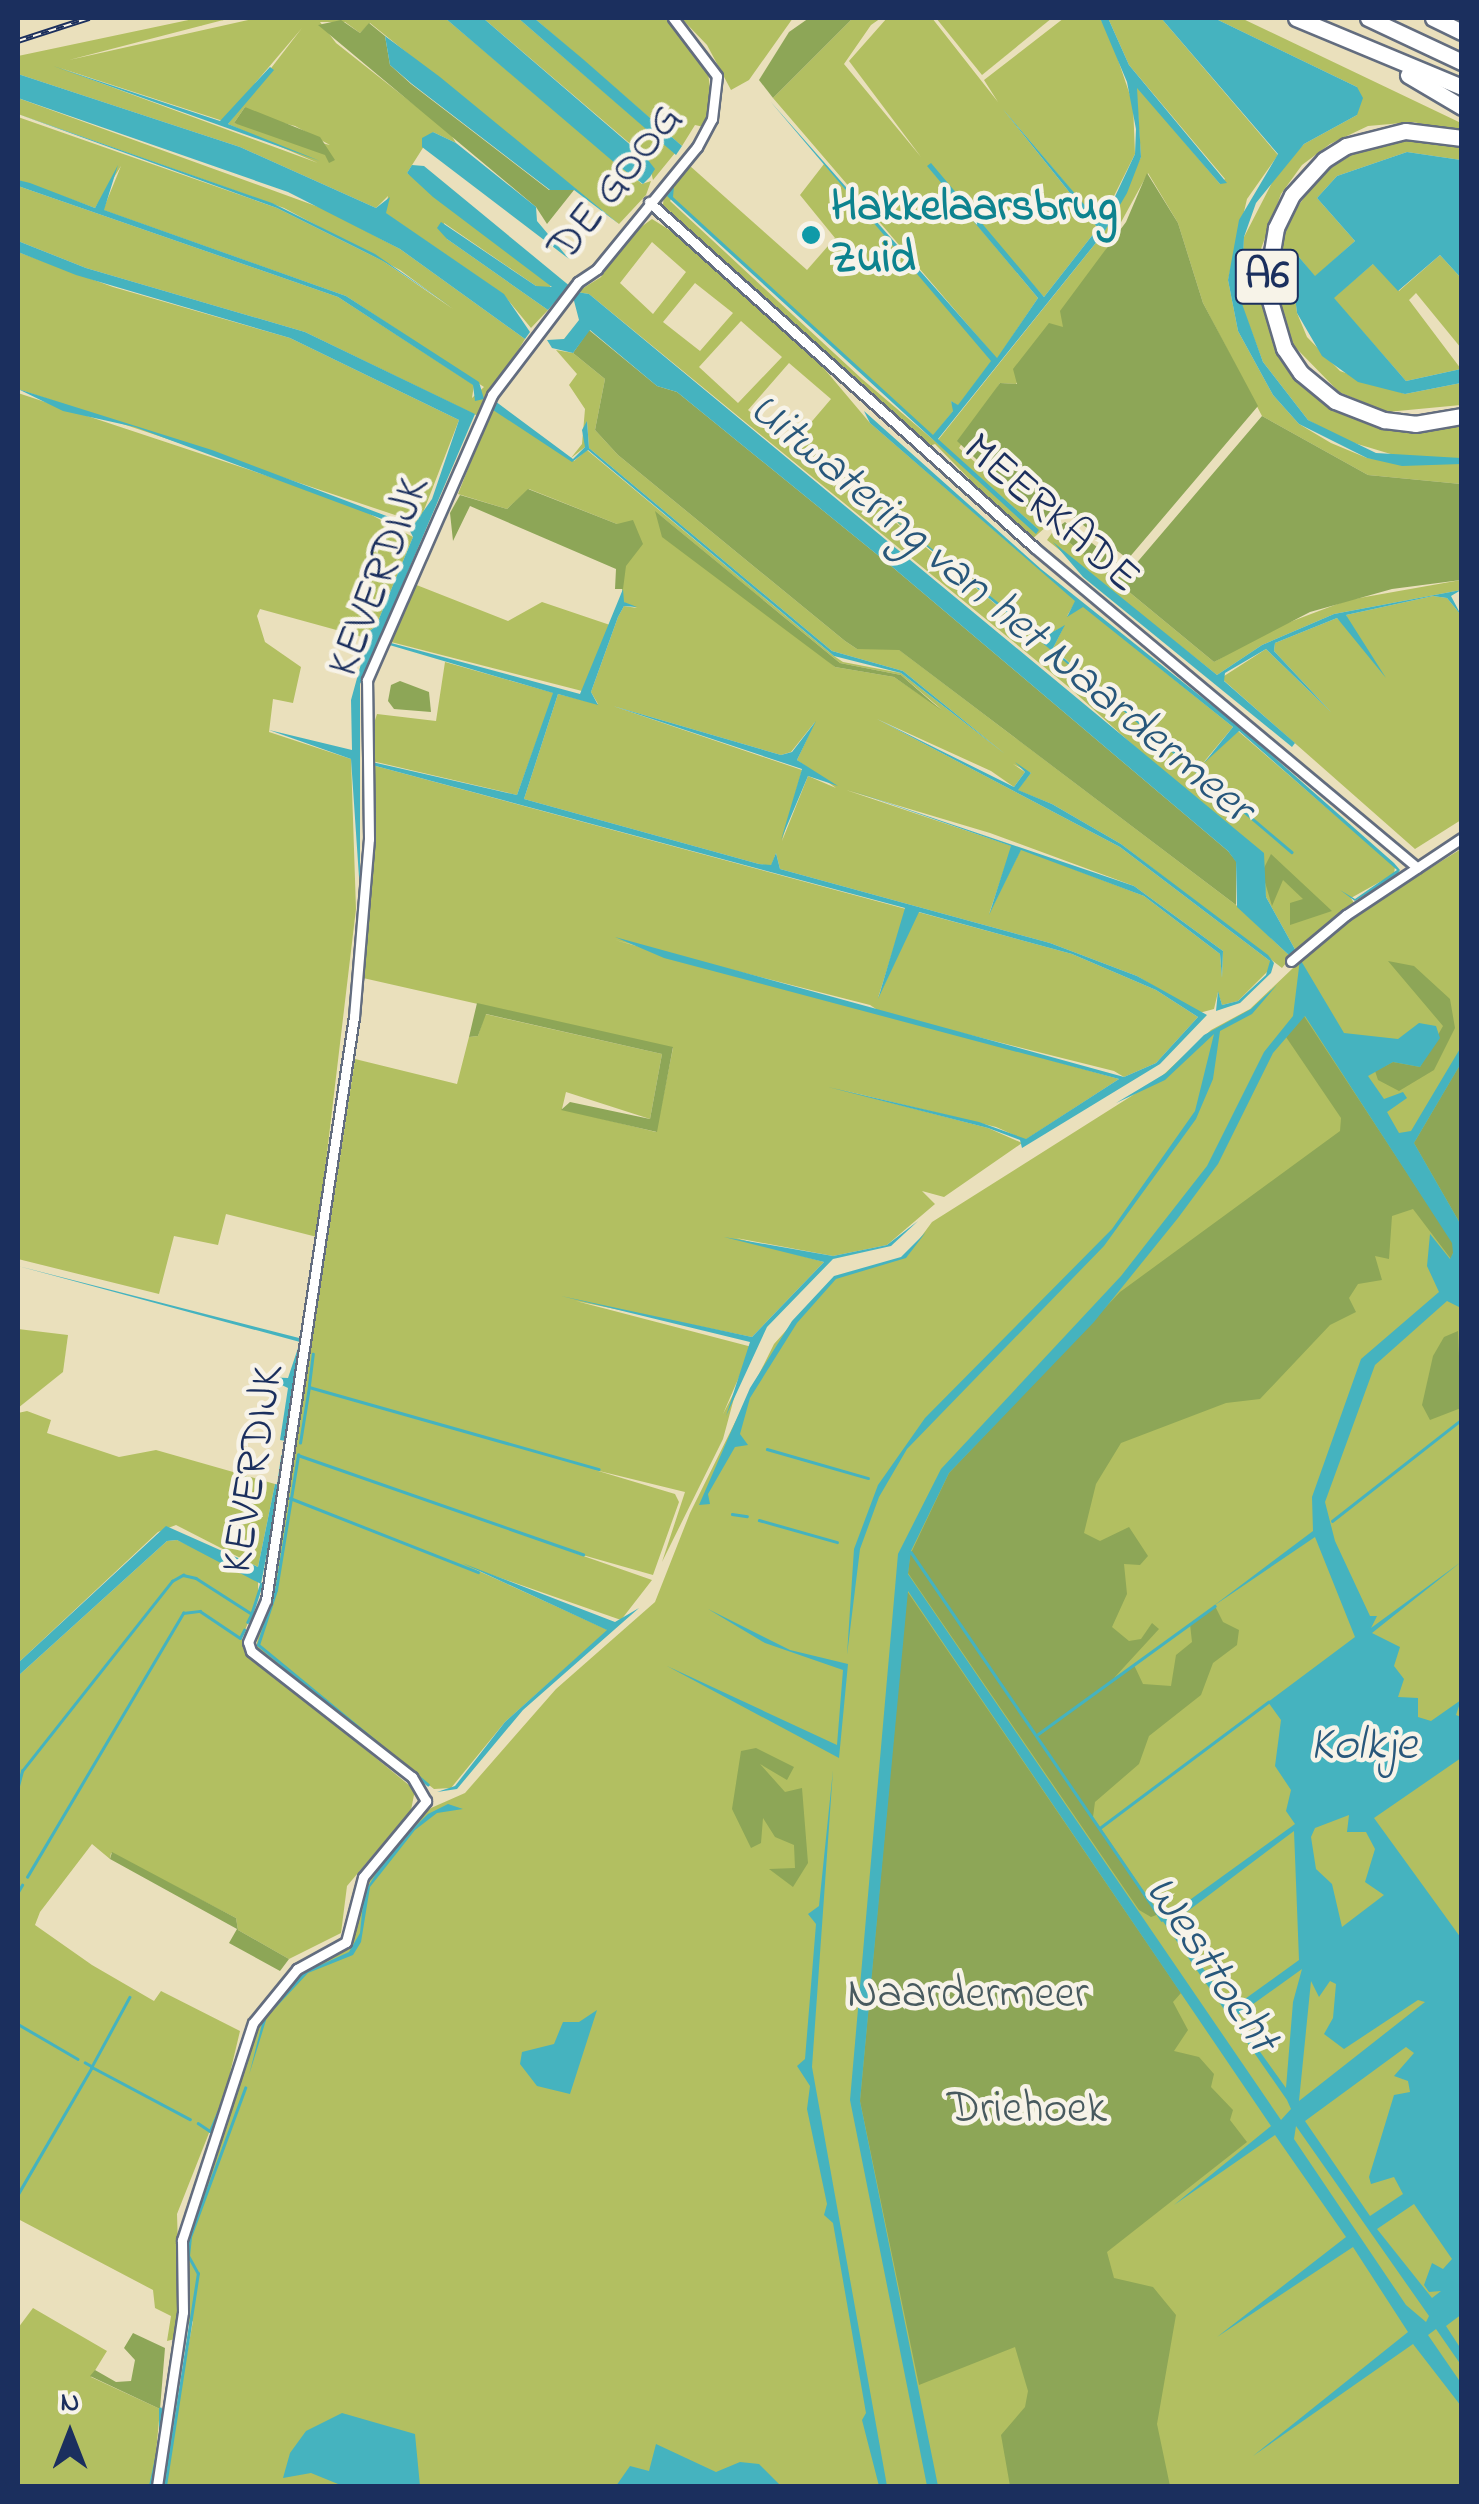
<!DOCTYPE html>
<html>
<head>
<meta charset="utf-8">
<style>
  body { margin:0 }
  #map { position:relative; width:1479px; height:2504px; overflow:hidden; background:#eae0bc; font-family:"Indie Flower",sans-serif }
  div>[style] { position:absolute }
  .green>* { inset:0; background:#b2bf61 }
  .forest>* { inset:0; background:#8da657 }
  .water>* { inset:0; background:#45b3bf }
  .stream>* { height:2.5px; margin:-1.25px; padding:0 1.25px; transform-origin:1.25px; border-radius:1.25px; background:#45b3bf }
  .roads { filter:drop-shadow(2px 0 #636d7f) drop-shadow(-2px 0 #636d7f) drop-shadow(0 2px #636d7f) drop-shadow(0 -2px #636d7f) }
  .minor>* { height:9px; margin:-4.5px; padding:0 4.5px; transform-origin:4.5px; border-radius:4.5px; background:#fff }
  .motorway>* { height:15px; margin:-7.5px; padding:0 7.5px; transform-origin:7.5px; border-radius:7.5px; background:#fff }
  .rail>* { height:6px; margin-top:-3px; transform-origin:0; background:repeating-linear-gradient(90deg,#f7f3e8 0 8px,#1b2f5e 0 16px); box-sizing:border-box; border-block:2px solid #1b2f5e }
  .dots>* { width:28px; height:28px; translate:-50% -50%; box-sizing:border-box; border:5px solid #f7f3e8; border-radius:50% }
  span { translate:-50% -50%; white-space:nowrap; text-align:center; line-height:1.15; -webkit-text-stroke:9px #f7f3e8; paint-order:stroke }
  .shield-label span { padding:2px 8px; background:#f7f3e8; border:2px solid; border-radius:8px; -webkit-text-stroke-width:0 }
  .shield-label { font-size:42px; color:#1b2f5e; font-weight:700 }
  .street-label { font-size:45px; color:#1b2f5e }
  .culture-label { font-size:45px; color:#0d838f; font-weight:700 }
  .left { translate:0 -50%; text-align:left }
  .park-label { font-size:45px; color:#485a5f }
  .water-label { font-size:48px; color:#28577b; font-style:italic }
  .frame { position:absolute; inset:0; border:20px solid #1b2f5e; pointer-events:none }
  .north { position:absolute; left:20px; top:2384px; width:100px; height:100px; -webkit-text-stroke:8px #f7f3e8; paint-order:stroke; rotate:0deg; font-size:28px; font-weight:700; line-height:40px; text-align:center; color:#1b2f5e }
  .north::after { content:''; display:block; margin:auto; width:35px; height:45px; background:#1b2f5e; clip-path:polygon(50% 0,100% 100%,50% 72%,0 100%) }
</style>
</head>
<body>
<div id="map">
  <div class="green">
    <div style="clip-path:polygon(evenodd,198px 18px,231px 18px,69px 60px,257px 18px,445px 18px,642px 184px,651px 181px,646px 195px,619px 224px,370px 23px,360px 33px,345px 22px,320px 22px,336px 43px,450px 133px,456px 143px,433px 132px,407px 173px,552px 284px,547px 291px,536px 286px,444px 223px,447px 239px,548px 310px,531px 328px,503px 294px,385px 213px,388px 196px,376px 208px,240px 147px,18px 74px,18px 56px,198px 18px,302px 28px,228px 124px,318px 163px,60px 68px,223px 121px,302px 28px,198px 18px,245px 107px,255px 116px,295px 126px,330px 145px,234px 123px,245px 107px)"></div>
    <div style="clip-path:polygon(483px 18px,518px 18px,675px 153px,653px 180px,648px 159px)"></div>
    <div style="clip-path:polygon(534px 18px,667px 18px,708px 72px,712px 105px,704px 127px,695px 125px,682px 146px)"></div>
    <div style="clip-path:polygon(681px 18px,793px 18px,749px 80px,731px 90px,707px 45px)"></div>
    <div style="clip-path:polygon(853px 18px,881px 18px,871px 25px,844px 64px,921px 157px,849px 61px,887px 18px,932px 18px,998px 102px,984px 80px,1064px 18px,1100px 18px,1111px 39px,1133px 104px,1135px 154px,1100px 224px,1002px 108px,1098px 228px,1044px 297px,927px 165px,1038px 298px,997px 359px,773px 98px)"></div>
    <div style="clip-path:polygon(936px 18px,1052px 18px,982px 75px)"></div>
    <div style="clip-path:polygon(1108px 18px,1161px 18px,1278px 155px,1247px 199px,1228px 280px,1238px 331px,1273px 395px,1299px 424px,1331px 443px,1367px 458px,1461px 464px,1461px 484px,1368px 475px,1262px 416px,1203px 303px,1178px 223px,1148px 173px,1063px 328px,1049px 324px,1016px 384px,1000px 383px,959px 448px,1047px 526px,1030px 541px,935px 444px,927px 447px,663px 205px,664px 193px,690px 166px,807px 270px,835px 238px,800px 195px,824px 164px,992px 361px,958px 406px,951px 401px,954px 410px,933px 436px,672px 197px,677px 189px,670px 201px,862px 379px,1038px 529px,938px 440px,1103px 234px,1141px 157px,1136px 85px,1220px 184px,1225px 179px,1129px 65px)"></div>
    <div style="clip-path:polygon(1214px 18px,1241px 18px,1461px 123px,1461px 132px,1413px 122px,1368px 126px,1330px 144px,1302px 165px,1281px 194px,1258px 257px,1259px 296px,1280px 354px,1337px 408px,1461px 423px,1461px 458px,1404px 458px,1344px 440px,1308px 420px,1263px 362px,1240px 301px,1244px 237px,1277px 173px,1304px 144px,1357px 115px,1357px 87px)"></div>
    <div style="clip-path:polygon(18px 98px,324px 209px,400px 249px,525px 339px,478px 416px,305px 332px,86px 268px,18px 241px,18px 186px,338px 297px,474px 385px,472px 398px,484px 387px,346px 296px,103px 210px,121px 166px,95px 208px,18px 180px,18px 117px,277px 208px,383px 261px,453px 309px,400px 270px,284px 208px,18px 114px)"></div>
    <div style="clip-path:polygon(1427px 138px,1461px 147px,1461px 160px,1407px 152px,1337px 176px,1317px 198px,1355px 241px,1315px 277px,1294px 251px,1291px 264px,1297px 313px,1307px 337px,1340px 371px,1405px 394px,1461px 383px,1461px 405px,1387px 412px,1339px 392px,1294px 346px,1278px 304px,1276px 258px,1285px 224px,1322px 173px,1365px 147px)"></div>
    <div style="clip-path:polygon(evenodd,652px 219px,687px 241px,805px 346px,870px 423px,1076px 601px,1067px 616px,1083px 606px,1233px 727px,1203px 763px,1238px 731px,1395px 867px,1394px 874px,1351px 898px,1354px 903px,1297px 953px,1266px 897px,1261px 861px,1071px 689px,589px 294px,577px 292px,601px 277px,630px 235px,652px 219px,652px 242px,686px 272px,653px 314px,620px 283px,652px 242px,652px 219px,695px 283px,733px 313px,700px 351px,663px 322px,695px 283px,652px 219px,741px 321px,782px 357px,738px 403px,699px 367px,741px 321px,652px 219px,789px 363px,831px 399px,790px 447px,748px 410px,789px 363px,652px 219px,857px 491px,1042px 638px,1064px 626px,1053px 648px,1097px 687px,857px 491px)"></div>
    <div style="clip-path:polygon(18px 252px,113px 287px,290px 338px,459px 420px,419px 523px,18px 389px)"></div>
    <div style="clip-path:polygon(1440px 255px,1461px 278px,1461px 348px,1416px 293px,1409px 300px,1461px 369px,1406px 381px,1333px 298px,1374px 263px,1399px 291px)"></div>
    <div style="clip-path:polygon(evenodd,556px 350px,573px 353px,605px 379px,595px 430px,618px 455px,845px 641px,857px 649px,898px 649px,1236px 905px,1291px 957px,1282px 968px,1121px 844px,1052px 804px,1017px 790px,1031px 773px,1013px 764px,1025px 772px,1014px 787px,991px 771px,877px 719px,1120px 847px,1270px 961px,1270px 969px,1238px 1001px,1222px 1005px,1218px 992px,1214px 1009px,1199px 1013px,1137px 976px,1050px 943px,780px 869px,776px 853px,771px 866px,759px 864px,524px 799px,558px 694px,598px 704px,591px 692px,618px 617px,624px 606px,637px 608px,623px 602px,617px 524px,529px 489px,507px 509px,458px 494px,495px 401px,494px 410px,574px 461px,587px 450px,834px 656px,843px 662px,901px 673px,1005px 754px,903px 671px,832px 651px,589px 448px,587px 421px,585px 447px,571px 458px,582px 444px,585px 409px,569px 385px,577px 374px,556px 350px,656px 512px,840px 663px,901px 675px,941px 709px,894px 677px,835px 667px,656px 512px,556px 350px,613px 706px,781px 755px,791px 752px,815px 722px,797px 760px,836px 788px,808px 776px,782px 841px,802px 770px,613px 706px,556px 350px,846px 790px,990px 833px,1134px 886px,1223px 951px,1222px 978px,1220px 954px,1144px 896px,1021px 849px,989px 914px,1012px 846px,846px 790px)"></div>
    <div style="clip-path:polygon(18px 393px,349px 503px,413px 537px,376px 626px,362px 637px,260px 609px,257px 616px,265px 642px,301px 667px,293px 703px,273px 699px,269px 732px,351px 759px,356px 909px,317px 1237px,226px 1214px,218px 1245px,174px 1236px,159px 1294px,18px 1259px)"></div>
    <div style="clip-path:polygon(1054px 530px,1214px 662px,1269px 630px,1348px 600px,1461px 580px,1461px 590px,1334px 614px,1262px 645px,1217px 675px,1047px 540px)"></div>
    <div style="clip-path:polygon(414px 584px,508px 621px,542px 602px,610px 625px,586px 692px,391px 642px)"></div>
    <div style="clip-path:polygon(1433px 596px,1447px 598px,1461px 615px,1461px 820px,1415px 849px,1221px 678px,1266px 649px,1331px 712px,1274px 651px,1275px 643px,1337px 618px,1351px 631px,1346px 615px)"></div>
    <div style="clip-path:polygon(445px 662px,554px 693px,517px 795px,372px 761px,367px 745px,377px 714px,436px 721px)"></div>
    <div style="clip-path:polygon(372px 765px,906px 909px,878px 998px,918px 912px,1072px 954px,1156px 990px,1198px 1017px,1156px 1063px,1124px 1077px,1114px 1071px,882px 1013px,870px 1005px,615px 940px,1119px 1079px,1025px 1140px,996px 1127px,842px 1090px,988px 1128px,1022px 1143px,944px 1197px,922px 1191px,935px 1204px,887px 1245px,833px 1256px,736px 1238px,824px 1262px,752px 1337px,576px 1301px,752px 1347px,723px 1414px,737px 1387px,723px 1439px,662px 1562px,685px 1492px,595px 1470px,675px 1494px,679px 1502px,653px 1575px,572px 1552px,652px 1580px,621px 1620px,472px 1568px,608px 1630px,505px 1722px,451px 1788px,434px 1789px,256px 1647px,288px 1499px,355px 1059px,457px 1084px,469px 1037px,478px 1036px,485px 1014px,662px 1054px,650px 1119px,566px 1092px,562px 1109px,656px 1132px,673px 1048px,363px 978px)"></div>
    <div style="clip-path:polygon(1461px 849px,1461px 2486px,163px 2486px,193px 2321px,185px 2326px,185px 2244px,256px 2025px,294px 1976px,347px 1948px,365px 1883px,402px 1833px,431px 1808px,465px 1793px,556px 1689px,655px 1602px,690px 1513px,774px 1344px,833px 1278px,907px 1256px,932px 1222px,1160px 1078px,1211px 1030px,1250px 1009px,1337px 926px)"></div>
    <div style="clip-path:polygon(18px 1329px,68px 1335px,63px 1372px,18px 1408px)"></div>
    <div style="clip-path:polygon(27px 1411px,51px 1420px,47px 1433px,119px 1457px,156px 1450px,275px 1484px,258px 1567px,176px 1525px,158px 1532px,18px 1663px,18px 1413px)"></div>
    <div style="clip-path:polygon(177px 1540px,258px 1578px,258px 1597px,242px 1638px,245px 1651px,415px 1790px,411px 1810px,347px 1886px,341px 1933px,289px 1959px,238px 1930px,236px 1918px,111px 1853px,110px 1859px,92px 1844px,40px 1912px,35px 1925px,92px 1965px,154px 2001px,161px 1991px,240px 2031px,226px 2090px,177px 2214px,180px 2310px,175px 2339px,167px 2341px,171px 2316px,155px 2308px,153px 2290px,18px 2219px,18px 1676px,167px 1541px)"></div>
    <div style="clip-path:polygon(33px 2308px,107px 2351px,91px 2377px,160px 2409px,153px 2486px,18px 2486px,18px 2328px)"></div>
  </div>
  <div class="forest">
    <div style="clip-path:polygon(809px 18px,853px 18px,773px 98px,759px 80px,789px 32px)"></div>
    <div style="clip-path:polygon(341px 20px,360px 33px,369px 23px,385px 36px,390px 65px,411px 84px,549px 190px,574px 190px,547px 224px,536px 207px,318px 25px)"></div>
    <div style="clip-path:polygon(245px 107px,320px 137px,335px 160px,329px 163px,325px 155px,234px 123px)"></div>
    <div style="clip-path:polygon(1147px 173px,1178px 223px,1203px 303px,1258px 406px,1128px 559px,1062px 509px,1053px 509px,1047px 526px,957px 441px,1000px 383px,1017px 384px,1013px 369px,1049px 323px,1063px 327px,1060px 311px,1126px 222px)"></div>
    <div style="clip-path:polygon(589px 330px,657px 386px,677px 392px,890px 565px,1228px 851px,1236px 861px,1236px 905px,899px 650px,857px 649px,845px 641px,618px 455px,595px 430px,605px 379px,573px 353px)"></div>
    <div style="clip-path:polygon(1262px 416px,1368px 475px,1461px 484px,1461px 580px,1392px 589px,1310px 612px,1214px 662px,1054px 530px,1065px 522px,1120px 565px,1134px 566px)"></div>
    <div style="clip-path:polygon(528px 489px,617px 524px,633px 520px,643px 544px,626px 566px,623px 589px,615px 589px,616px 569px,470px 506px,453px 541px,450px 513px,460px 495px,507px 509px)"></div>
    <div style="clip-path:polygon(655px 511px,840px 663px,901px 675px,941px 710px,894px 677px,835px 667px,662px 537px)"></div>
    <div style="clip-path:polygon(400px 681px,429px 692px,431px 712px,394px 709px,388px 701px,391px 685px)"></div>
    <div style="clip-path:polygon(1271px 854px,1332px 911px,1290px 925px,1290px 903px,1303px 899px,1283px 880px,1272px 906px,1262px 872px)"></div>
    <div style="clip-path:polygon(1388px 961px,1414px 966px,1450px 999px,1455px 1028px,1434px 1070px,1399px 1091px,1378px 1080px,1375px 1071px,1393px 1062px,1420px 1067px,1443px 1026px)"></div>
    <div style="clip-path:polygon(477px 1003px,673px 1047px,657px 1132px,561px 1110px,570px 1102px,650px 1119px,662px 1054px,486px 1014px,478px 1036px,469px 1037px)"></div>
    <div style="clip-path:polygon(1304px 1016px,1453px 1243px,1453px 1253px,1451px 1259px,1413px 1209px,1392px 1216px,1389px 1259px,1375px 1256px,1382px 1280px,1358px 1284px,1349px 1298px,1356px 1312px,1330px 1325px,1260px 1399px,1226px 1403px,1121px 1443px,1096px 1484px,1084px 1533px,1100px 1541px,1129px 1527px,1148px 1556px,1140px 1565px,1124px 1564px,1127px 1594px,1112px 1627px,1129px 1641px,1141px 1639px,1152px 1623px,1159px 1629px,1114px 1678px,1134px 1665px,1143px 1684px,1171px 1686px,1176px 1655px,1192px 1642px,1190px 1624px,1215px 1606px,1223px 1622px,1239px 1630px,1237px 1645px,1213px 1663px,1201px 1695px,1149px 1736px,1139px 1764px,1095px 1802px,1093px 1817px,1159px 1914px,1151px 1917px,1139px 1910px,908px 1573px,910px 1555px,949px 1473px,1120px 1292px,1340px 1131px,1341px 1118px,1286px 1037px)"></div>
    <div style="clip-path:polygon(1461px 1063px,1461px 1225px,1414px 1143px)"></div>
    <div style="clip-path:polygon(1458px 1331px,1461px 1408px,1430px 1420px,1422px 1405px,1433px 1356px,1444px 1337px)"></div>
    <div style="clip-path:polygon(907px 1591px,1181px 1993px,1173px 2002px,1188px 2030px,1174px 2051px,1199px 2057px,1214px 2074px,1211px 2087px,1233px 2110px,1230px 2120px,1247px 2142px,1107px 2252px,1114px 2278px,1153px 2287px,1176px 2315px,1157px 2424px,1170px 2486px,1010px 2486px,1001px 2435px,1025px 2407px,1028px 2391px,1015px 2347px,919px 2385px,860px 2101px)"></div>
    <div style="clip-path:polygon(756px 1748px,794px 1767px,787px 1780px,760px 1764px,785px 1792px,802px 1788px,808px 1863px,793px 1887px,769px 1869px,795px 1868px,794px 1845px,775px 1837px,763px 1818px,761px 1843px,751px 1848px,732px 1809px,741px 1751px)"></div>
    <div style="clip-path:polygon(112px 1852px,236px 1918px,238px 1930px,289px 1959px,280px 1971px,229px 1943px,237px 1929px,110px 1859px)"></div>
    <div style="clip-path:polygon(133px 2333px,165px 2348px,160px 2409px,90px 2376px,95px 2370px,116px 2382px,131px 2381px,135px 2360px,124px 2348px)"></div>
  </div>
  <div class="water">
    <div style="clip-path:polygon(445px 18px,483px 18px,648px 160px,655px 169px,650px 177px,643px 184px,616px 164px)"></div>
    <div style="clip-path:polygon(518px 18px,534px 18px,584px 60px,682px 146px,676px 155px)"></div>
    <div style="clip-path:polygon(1100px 18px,1108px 18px,1129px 65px,1227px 183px,1220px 184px,1137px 88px,1141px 157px,1127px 193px,1103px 234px,938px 439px,1039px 530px,1036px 534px,667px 196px,674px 186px,673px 197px,933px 435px,953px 411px,951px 401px,958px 405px,991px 361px,770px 101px,997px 358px,1038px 298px,927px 166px,931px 163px,1044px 297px,1098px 228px,1002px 108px,1100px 223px,1104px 220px,1135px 154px,1136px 129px,1127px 82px)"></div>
    <div style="clip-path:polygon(1161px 18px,1214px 18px,1357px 87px,1363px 98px,1357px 115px,1304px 144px,1256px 203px,1244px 237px,1241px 301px,1263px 362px,1308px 420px,1376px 453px,1461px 458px,1461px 464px,1402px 466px,1367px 458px,1299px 424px,1273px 395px,1238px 331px,1228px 280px,1239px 220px,1278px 154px)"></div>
    <div style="clip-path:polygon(385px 36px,440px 77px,619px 224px,574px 190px,550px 190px,412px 84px,390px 65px)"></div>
    <div style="clip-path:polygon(53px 66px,220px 121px,270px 67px,274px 70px,228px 124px,320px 161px)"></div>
    <div style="clip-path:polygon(18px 74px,240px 147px,376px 208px,390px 197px,386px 213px,504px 294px,530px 332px,525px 339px,400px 249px,288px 192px,18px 98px)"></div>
    <div style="clip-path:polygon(18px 114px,272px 203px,375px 254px,453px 308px,383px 261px,277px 208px)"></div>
    <div style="clip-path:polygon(433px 132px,456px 143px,536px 207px,537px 221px,569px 259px,422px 147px,422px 138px)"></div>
    <div style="clip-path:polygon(1407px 152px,1461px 160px,1461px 278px,1440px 255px,1398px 291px,1373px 264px,1334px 298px,1406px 381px,1461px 369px,1461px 383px,1405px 394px,1358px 382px,1322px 356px,1297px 313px,1291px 264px,1293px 250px,1315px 276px,1355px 241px,1317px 198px,1337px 176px)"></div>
    <div style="clip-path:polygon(118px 165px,104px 210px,346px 296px,479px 382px,484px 399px,475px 401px,473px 385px,338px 297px,18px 186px,18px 180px,30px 183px,95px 208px)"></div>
    <div style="clip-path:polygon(412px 165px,424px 166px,577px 292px,589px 294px,1264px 853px,1266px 897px,1297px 953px,1291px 957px,1237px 907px,1236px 862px,1228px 851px,890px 565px,677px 392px,657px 386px,590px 330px,573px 353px,552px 348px,547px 340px,564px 339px,579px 320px,573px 297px,561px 295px,548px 310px,447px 239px,437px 228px,441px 222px,536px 286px,552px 287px,433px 197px,407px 173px)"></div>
    <div style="clip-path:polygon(18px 241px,86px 268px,305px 332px,475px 414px,360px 684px,360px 892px,351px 759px,269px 730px,352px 750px,351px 700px,367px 642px,362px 637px,376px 626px,413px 537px,409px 529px,135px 427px,63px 411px,18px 389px,212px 450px,413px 526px,432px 499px,459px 420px,290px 338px,76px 275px,18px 252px)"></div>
    <div style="clip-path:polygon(495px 401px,573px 459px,585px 447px,582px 430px,587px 421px,589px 448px,832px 651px,903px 671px,1005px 754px,901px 673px,834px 656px,588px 450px,572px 462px,493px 410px)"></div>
    <div style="clip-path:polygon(864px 411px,1041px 569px,1243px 730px,1394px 863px,1400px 870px,1396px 876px,1355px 901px,1340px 890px,1355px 899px,1397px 870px,1239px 731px,1204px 763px,1233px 727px,1083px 607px,1067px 617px,1075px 601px,870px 423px)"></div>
    <div style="clip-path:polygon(858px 489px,1042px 638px,1065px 625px,1053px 648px,1100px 691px)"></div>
    <div style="clip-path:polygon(1053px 542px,1217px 675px,1262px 645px,1334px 614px,1461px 590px,1451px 596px,1461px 615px,1447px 598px,1433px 596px,1346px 615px,1386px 678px,1337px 618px,1275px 643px,1274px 651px,1331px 712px,1266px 649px,1225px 673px,1224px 681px,1295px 743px,1292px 747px,1083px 577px)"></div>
    <div style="clip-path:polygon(414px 582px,391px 643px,580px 694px,623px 589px,624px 602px,637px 607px,624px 606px,618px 617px,591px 692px,598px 705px,558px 694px,524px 799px,759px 864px,771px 865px,776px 853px,780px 869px,1050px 943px,1137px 976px,1207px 1015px,1160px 1064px,1022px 1148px,1020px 1140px,988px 1128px,828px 1087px,979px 1122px,1026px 1139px,1119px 1079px,664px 958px,615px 937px,1124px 1077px,1156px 1063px,1198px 1017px,1156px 990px,1072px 954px,919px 912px,878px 999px,905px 908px,372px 765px,372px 745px,372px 762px,517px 795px,553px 693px,386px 644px)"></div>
    <div style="clip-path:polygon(613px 706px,781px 755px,792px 752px,816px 721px,797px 760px,838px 786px,808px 776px,781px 840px,802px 769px)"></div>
    <div style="clip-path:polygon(877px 719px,1014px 787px,1025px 772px,1015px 762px,1031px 773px,1018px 790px,1052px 804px,1121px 844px,1268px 955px,1274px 963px,1271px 973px,1240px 1003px,1216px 1011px,1218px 991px,1222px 1005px,1238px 1001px,1266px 975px,1270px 961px,1120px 847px)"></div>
    <div style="clip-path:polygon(847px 789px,1134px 886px,1223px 951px,1222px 978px,1220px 954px,1144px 896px,1021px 850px,989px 915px,1011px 846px)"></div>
    <div style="clip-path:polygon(evenodd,1300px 959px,1344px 1033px,1398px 1039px,1419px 1023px,1436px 1026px,1440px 1038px,1420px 1067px,1393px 1062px,1368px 1076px,1384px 1099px,1403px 1092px,1407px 1098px,1387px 1112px,1399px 1133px,1411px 1131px,1461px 1047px,1460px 1065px,1414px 1143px,1461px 1225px,1461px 1308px,1447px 1301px,1375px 1365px,1325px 1502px,1335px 1541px,1370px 1616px,1377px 1616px,1371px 1628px,1461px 1562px,1372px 1633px,1400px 1647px,1394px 1666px,1404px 1679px,1398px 1697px,1418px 1698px,1418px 1717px,1431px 1721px,1461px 1700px,1456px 1715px,1461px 1717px,1461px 1758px,1374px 1818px,1461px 1938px,1462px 2314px,1446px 2326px,1461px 2349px,1461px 2365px,1436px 2329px,1428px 2335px,1461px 2383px,1461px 2406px,1413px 2344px,1253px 2456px,1408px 2332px,1353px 2247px,1217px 2337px,1346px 2237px,1275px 2135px,1174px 2205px,1271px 2126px,908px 1591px,860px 2101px,938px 2486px,927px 2486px,850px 2100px,898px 1554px,941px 1469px,1121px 1276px,1207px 1166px,1264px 1052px,1293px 1016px,1300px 959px,1305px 1016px,1452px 1243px,1453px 1253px,1450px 1259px,1430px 1234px,1427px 1266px,1439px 1292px,1361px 1359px,1312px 1497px,1313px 1531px,1212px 1607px,1315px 1537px,1355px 1637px,1268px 1702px,1281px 1720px,1275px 1766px,1291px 1790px,1286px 1811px,1295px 1824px,1162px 1920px,1287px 2100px,1291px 2109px,1281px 2120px,908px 1574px,911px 1551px,949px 1473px,1094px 1322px,1178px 1218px,1218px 1164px,1273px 1053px,1305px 1016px,1300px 959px,1349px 1815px,1347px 1832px,1366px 1832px,1375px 1849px,1365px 1882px,1384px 1895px,1342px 1927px,1332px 1884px,1316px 1869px,1311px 1837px,1315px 1828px,1349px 1815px,1300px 959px,1294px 1831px,1299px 1960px,1231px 2009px,1172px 1923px,1294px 1831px,1300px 959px,1302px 1969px,1293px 2002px,1286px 2088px,1235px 2017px,1302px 1969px,1300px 959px,1311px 1981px,1319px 1997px,1330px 1981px,1336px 1984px,1333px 2018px,1324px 2034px,1344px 2049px,1418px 2000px,1425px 2002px,1299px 2101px,1311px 1981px,1300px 959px,1406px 2047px,1414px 2053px,1394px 2076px,1408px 2081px,1410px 2092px,1394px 2095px,1369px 2177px,1371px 2184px,1394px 2177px,1403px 2194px,1370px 2216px,1305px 2121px,1406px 2047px,1300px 959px,1296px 2126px,1429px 2316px,1426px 2322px,1406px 2305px,1294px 2139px,1296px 2126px,1300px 959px,1414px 2204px,1452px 2259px,1443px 2269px,1432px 2263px,1424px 2285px,1429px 2292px,1441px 2291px,1432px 2298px,1377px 2229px,1414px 2204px)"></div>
    <div style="clip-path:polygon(1277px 985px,1252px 1014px,1220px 1031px,1213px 1079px,1196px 1119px,1104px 1246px,907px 1449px,879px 1497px,860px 1549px,847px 1655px,854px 1549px,878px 1485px,925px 1418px,1112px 1229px,1195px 1111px,1214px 1034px,1165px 1080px,1116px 1103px,1166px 1073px,1204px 1035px,1251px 1009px)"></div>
    <div style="clip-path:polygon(918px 1221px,891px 1246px,833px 1259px,767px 1327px,726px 1416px,750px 1342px,561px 1296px,752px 1337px,824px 1262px,724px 1237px,833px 1256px,887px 1245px)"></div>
    <div style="clip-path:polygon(926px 1232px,906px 1258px,836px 1279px,797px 1323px,750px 1398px,740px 1434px,748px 1445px,735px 1447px,708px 1494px,710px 1504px,699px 1505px,750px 1388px,792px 1321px,834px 1276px,901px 1257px)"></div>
    <div style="clip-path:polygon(18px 1266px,303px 1339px,286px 1441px,280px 1440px,288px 1388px,265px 1377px,288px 1378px,300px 1342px)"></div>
    <div style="clip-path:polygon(275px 1484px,280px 1485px,261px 1584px,177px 1540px,167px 1541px,18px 1676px,18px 1663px,166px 1526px,258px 1567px)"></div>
    <div style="clip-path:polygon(462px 1563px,615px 1622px,639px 1608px,523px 1710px,457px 1789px,437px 1792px,455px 1786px,505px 1722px,607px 1630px)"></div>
    <div style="clip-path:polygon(708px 1609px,790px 1650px,848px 1664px,839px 1758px,667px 1666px,837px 1745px,843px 1670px,765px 1643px)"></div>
    <div style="clip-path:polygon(833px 1770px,812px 2067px,887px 2486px,879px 2486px,862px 2420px,866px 2413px,833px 2223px,824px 2215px,827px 2204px,807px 2109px,810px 2086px,797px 2066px,805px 2059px,816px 1924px,808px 1914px,819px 1906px)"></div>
    <div style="clip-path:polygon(448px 1804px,463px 1809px,437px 1813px,415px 1830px,370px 1887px,361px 1942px,353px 1955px,308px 1973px,267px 2017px,249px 2075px,263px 2020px,303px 1973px,349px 1952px,360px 1933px,364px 1893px,390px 1851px,428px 1814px)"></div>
    <div style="clip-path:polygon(597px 2010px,570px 2094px,537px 2086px,520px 2064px,522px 2052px,554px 2044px,563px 2022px,579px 2022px)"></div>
    <div style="clip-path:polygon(342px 2413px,415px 2434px,420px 2486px,343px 2486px,311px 2473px,283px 2478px,290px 2453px,306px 2431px)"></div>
    <div style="clip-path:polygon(656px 2444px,716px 2472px,740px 2462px,759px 2464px,781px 2486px,616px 2486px,630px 2466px,649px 2471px)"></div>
  </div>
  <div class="stream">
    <div style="left:1099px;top:688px;width:253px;rotate:40.4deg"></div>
    <div style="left:309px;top:1385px;width:31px;rotate:-83deg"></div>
    <div style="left:300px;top:1443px;width:57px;rotate:-80.9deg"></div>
    <div style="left:309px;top:1387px;width:301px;rotate:15.8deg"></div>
    <div style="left:767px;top:1449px;width:105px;rotate:16deg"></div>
    <div style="left:278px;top:1485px;width:29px;rotate:-82deg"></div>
    <div style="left:290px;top:1498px;width:202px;rotate:21.5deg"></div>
    <div style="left:732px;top:1514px;width:15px;rotate:8deg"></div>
    <div style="left:759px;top:1520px;width:81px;rotate:15.8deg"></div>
    <div style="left:1332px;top:1521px;width:165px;rotate:-38.1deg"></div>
    <div style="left:911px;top:1552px;width:445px;rotate:55.7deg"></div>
    <div style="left:252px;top:1612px;width:29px;rotate:-72deg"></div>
    <div style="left:1038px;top:1734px;width:218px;rotate:-35.9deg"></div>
    <div style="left:428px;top:1785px;width:220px;rotate:-140.5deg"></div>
    <div style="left:258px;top:1645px;width:58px;rotate:-71.9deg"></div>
    <div style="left:276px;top:1590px;width:137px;rotate:-80.7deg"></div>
    <div style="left:298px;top:1455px;width:302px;rotate:19.2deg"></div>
    <div style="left:18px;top:1786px;width:16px;rotate:-75deg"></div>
    <div style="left:22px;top:1771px;width:242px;rotate:-51.7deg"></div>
    <div style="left:172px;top:1581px;width:13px;rotate:-29deg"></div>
    <div style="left:183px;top:1575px;width:13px;rotate:13deg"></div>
    <div style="left:196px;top:1578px;width:67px;rotate:32.7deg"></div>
    <div style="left:252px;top:1614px;width:9px;rotate:117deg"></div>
    <div style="left:1101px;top:1827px;width:209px;rotate:-36.8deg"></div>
    <div style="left:27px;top:1877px;width:307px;rotate:-59.4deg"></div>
    <div style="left:183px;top:1613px;width:17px;rotate:-7deg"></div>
    <div style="left:200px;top:1611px;width:48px;rotate:34deg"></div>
    <div style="left:240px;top:1638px;width:9px;rotate:-63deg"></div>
    <div style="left:18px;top:1892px;width:8px;rotate:-60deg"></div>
    <div style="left:130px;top:1997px;width:80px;rotate:118.5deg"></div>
    <div style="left:92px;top:2067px;width:111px;rotate:28deg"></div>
    <div style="left:18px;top:2024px;width:69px;rotate:30.3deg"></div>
    <div style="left:198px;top:2123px;width:14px;rotate:34deg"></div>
    <div style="left:210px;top:2131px;width:39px;rotate:-67deg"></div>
    <div style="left:18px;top:2194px;width:147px;rotate:-59.8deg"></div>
    <div style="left:92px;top:2067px;width:8px;rotate:-150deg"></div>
    <div style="left:160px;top:2436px;width:27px;rotate:-90deg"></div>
    <div style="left:150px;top:2486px;width:38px;rotate:-78deg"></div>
    <div style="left:165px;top:2486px;width:215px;rotate:-81.2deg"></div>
    <div style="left:198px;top:2274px;width:21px;rotate:-119deg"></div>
    <div style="left:188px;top:2256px;width:19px;rotate:-84deg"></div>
    <div style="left:190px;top:2237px;width:159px;rotate:-69.7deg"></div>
  </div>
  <div class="roads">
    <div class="minor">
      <div style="left:649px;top:202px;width:518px;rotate:41.87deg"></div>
      <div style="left:1035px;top:548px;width:498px;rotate:39.9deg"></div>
      <div style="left:1291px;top:961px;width:72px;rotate:-39.9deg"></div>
      <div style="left:1346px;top:915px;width:139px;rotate:-33.6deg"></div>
      <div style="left:157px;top:2486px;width:176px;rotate:-81.5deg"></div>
      <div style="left:183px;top:2312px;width:72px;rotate:-90.8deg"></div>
      <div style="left:182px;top:2240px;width:228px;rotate:-71.9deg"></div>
      <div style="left:253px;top:2023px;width:70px;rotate:-50.8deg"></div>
      <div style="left:297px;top:1969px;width:56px;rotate:-28.9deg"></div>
      <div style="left:346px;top:1942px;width:67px;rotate:-75.3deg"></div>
      <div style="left:363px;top:1877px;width:99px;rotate:-50.3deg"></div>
      <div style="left:426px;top:1801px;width:28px;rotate:-120deg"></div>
      <div style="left:412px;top:1777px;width:204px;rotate:-142deg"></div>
      <div style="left:251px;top:1651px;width:9px;rotate:-108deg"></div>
      <div style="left:248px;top:1642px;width:46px;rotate:-66.8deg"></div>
      <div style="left:266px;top:1600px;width:590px;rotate:-81.42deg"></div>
      <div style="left:354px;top:1017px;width:179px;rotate:-85.2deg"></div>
      <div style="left:369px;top:839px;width:159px;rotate:-90.7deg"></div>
      <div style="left:367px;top:680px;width:311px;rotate:-66.3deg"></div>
      <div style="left:492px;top:395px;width:142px;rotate:-52.7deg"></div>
      <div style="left:578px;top:282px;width:23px;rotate:-34deg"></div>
      <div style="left:597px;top:269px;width:158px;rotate:-50.7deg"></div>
      <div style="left:697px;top:147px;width:32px;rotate:-62deg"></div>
      <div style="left:712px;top:119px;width:43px;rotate:-83.4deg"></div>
      <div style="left:717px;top:76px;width:73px;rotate:-127.2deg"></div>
    </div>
    <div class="motorway">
      <div style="left:1296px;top:18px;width:180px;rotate:22.6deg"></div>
      <div style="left:1368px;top:18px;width:104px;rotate:25.1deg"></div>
      <div style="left:1433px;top:18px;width:32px;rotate:26deg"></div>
      <div style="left:1408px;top:75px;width:63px;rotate:30.7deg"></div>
      <div style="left:1462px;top:138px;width:57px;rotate:-173deg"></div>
      <div style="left:1405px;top:131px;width:61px;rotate:165.7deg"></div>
      <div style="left:1346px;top:146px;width:26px;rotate:148deg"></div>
      <div style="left:1324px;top:160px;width:47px;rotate:132.4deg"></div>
      <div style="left:1292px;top:195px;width:37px;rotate:116deg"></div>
      <div style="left:1276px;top:228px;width:60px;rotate:99.6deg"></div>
      <div style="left:1266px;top:287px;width:64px;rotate:73.6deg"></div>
      <div style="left:1284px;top:348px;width:30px;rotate:56deg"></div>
      <div style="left:1301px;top:373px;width:44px;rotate:39.5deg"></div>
      <div style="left:1335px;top:401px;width:53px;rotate:21.2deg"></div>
      <div style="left:1384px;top:420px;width:31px;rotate:7deg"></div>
      <div style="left:1415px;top:424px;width:48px;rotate:-9.7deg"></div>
    </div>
  </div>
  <div class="rail">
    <div style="left:18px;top:41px;width:75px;rotate:-17.9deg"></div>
  </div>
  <div class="dots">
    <div style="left:811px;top:235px;background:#0f9aa8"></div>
  </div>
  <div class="shield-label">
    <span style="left:1267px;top:277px">A6</span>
  </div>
  <div class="street-label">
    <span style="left:617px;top:184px;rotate:-52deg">DE GOOG</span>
    <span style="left:1050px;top:515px;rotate:41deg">MEERKADE</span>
    <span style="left:381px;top:577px;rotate:-69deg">KEVERDIJK</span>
    <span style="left:255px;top:1469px;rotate:-81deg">KEVERDIJK</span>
  </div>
  <div class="culture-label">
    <span class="left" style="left:831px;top:235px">Hakkelaarsbrug<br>Zuid</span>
  </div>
  <div class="park-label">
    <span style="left:968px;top:1996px">Naardermeer</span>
    <span style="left:1027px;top:2111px">Driehoek</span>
  </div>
  <div class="water-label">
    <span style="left:1000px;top:609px;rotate:40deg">Uitwatering van het Naardermeer</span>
    <span style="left:1363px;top:1747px">Kolkje</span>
    <span style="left:1210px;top:1965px;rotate:56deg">Westtocht</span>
  </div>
  <div class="frame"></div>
  <div class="north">N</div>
</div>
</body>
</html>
